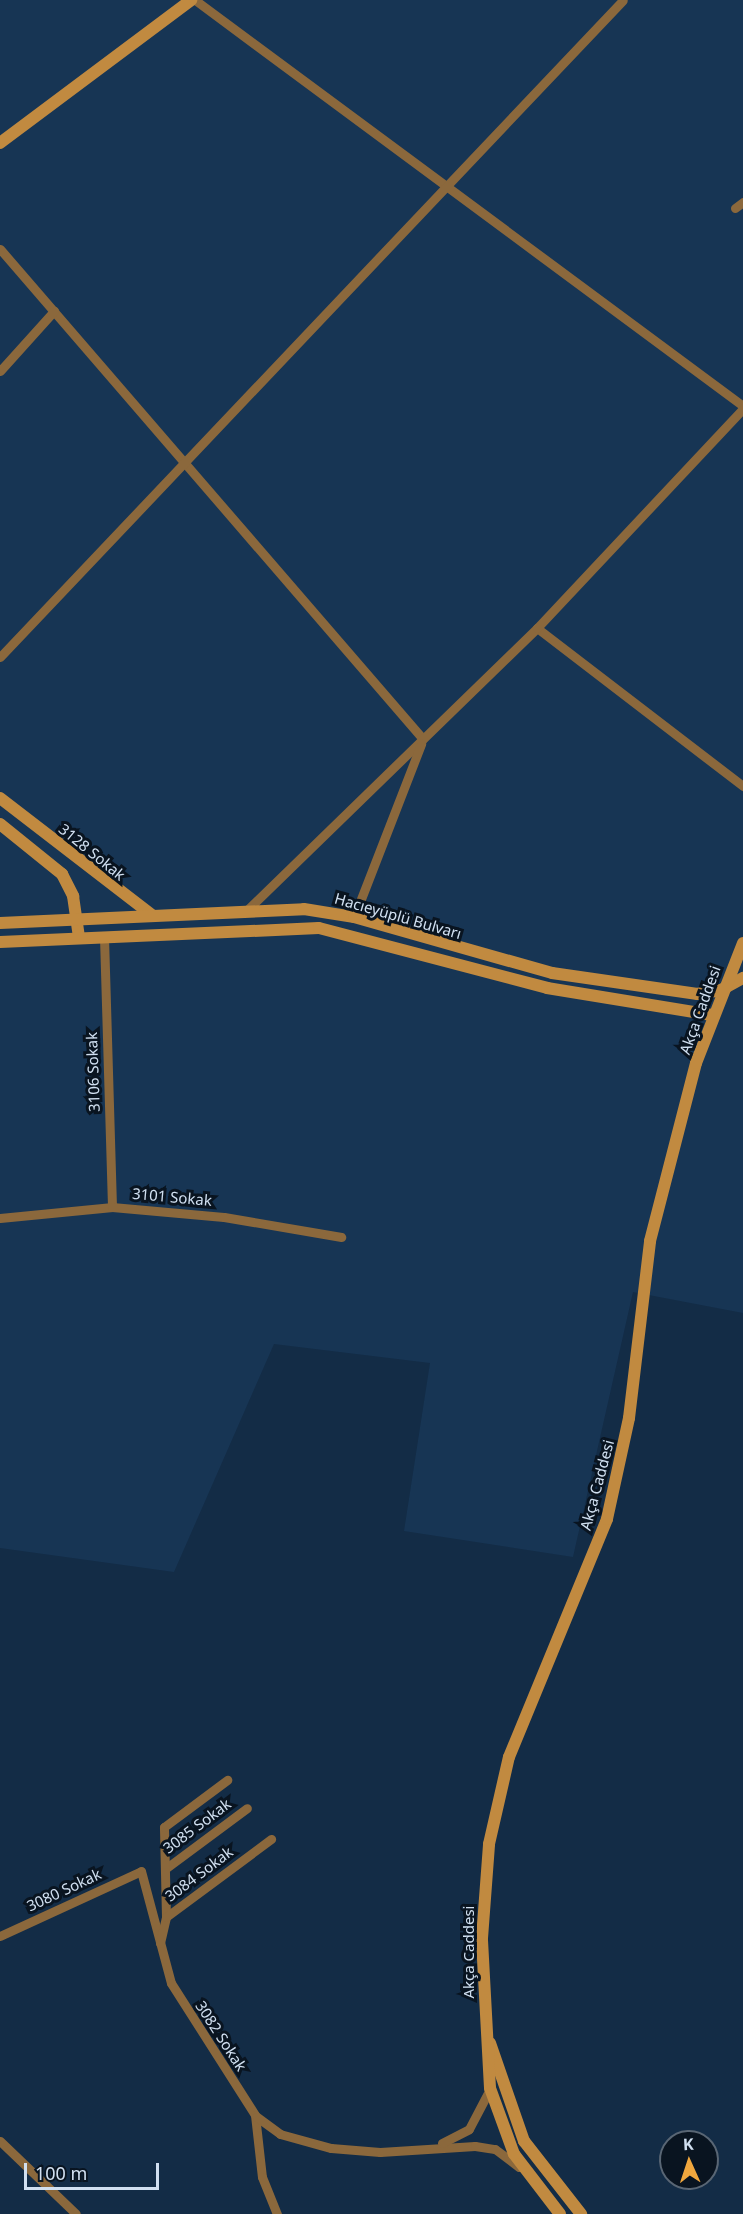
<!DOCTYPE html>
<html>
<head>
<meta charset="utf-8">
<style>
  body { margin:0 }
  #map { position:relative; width:743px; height:2214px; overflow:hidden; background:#132c46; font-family:"Noto Sans",sans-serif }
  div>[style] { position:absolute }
  .built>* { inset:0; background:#173554 }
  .street>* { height:9px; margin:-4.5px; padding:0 4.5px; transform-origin:4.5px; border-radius:4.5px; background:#8b683c }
  .secondary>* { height:12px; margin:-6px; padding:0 6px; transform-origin:6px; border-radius:6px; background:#c18a40 }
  span { translate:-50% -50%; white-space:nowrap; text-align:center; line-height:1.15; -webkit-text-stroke:6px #091420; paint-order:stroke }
  .street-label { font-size:15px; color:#d1e0f1 }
  .north { position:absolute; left:659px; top:2130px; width:60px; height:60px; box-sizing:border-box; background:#091420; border:2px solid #596674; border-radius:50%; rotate:357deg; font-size:16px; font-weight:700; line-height:24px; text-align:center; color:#d1e0f1 }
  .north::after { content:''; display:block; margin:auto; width:21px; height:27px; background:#f0a73e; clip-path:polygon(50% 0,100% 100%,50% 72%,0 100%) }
  .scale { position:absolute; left:24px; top:2163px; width:135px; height:27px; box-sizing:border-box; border:3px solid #d1e0f1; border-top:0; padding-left:8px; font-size:18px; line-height:21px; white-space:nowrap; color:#d1e0f1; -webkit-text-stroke:4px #091420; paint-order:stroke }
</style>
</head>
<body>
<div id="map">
  <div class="built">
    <div style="clip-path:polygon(0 0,743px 0,743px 1313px,633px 1292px,573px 1557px,404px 1531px,430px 1363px,274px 1344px,174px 1572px,0 1548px)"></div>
  </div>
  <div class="street">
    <div style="left:195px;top:0;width:682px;rotate:36.53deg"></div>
    <div style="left:735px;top:208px;width:10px;rotate:-37deg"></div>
    <div style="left:0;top:249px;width:647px;rotate:49.2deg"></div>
    <div style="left:0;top:371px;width:81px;rotate:-48deg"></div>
    <div style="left:537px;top:628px;width:260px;rotate:37.5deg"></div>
    <div style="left:0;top:657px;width:905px;rotate:-46.52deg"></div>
    <div style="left:246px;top:911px;width:406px;rotate:-44.2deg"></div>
    <div style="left:537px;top:628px;width:301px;rotate:-46.8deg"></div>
    <div style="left:354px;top:917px;width:186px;rotate:-68.8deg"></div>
    <div style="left:104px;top:937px;width:270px;rotate:88.3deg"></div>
    <div style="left:0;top:1218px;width:113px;rotate:-5.6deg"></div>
    <div style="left:112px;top:1207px;width:112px;rotate:5.1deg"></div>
    <div style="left:224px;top:1217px;width:119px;rotate:9.7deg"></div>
    <div style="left:165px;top:1869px;width:102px;rotate:-36.6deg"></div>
    <div style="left:166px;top:1917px;width:90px;rotate:-91.3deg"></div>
    <div style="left:164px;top:1827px;width:79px;rotate:-36.7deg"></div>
    <div style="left:0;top:1936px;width:155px;rotate:-24.7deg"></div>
    <div style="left:141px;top:1871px;width:116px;rotate:75deg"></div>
    <div style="left:171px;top:1983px;width:156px;rotate:57.5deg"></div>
    <div style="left:255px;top:2115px;width:62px;rotate:83.6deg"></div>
    <div style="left:262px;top:2177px;width:40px;rotate:68deg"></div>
    <div style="left:160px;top:1943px;width:27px;rotate:-77deg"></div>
    <div style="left:166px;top:1917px;width:131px;rotate:-36.6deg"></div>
    <div style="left:257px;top:2117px;width:29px;rotate:36deg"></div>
    <div style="left:280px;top:2134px;width:53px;rotate:15.4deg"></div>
    <div style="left:331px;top:2148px;width:49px;rotate:4.7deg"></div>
    <div style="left:380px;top:2152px;width:95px;rotate:-3.6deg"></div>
    <div style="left:475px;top:2146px;width:20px;rotate:9deg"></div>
    <div style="left:495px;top:2149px;width:30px;rotate:37deg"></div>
    <div style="left:0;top:2141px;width:105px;rotate:43.8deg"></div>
    <div style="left:442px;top:2143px;width:30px;rotate:-27deg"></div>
    <div style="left:469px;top:2129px;width:45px;rotate:-62.3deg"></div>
  </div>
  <div class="secondary">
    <div style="left:0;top:143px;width:239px;rotate:-36.8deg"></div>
    <div style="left:0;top:798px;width:193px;rotate:37.6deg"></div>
    <div style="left:0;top:824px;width:80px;rotate:38.9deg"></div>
    <div style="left:62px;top:874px;width:25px;rotate:63deg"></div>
    <div style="left:73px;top:896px;width:41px;rotate:81.7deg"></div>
    <div style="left:0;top:923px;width:304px;rotate:-2.6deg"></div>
    <div style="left:304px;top:909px;width:51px;rotate:9.1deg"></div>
    <div style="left:354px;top:917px;width:206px;rotate:15.8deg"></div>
    <div style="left:552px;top:973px;width:147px;rotate:8.2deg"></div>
    <div style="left:697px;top:994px;width:24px;rotate:-9deg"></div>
    <div style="left:721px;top:990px;width:25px;rotate:-29deg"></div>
    <div style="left:0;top:942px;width:319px;rotate:-2.5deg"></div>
    <div style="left:319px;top:928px;width:236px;rotate:14.7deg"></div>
    <div style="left:547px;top:988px;width:167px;rotate:9.3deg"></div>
    <div style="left:490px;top:2043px;width:104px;rotate:70.9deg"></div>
    <div style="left:524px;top:2141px;width:93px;rotate:52deg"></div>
    <div style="left:560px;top:2214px;width:76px;rotate:-127.5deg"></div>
    <div style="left:514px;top:2154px;width:70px;rotate:-110deg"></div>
    <div style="left:490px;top:2088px;width:150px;rotate:-93.1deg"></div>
    <div style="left:482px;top:1938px;width:94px;rotate:-85.7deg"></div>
    <div style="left:489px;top:1844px;width:89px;rotate:-77.1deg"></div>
    <div style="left:509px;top:1757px;width:257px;rotate:-67.6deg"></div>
    <div style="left:607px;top:1519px;width:103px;rotate:-77.7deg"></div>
    <div style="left:629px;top:1418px;width:178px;rotate:-83.2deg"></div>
    <div style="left:650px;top:1241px;width:184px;rotate:-75.5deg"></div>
    <div style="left:696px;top:1063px;width:129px;rotate:-68.6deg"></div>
  </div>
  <div class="street-label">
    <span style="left:92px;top:852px;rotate:39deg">3128 Sokak</span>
    <span style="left:398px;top:916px;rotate:16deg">Hacıeyüplü Bulvarı</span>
    <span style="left:700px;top:1010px;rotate:-70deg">Akça Caddesi</span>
    <span style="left:93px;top:1072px;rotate:-92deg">3106 Sokak</span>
    <span style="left:172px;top:1197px;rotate:5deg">3101 Sokak</span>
    <span style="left:597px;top:1485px;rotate:-75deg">Akça Caddesi</span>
    <span style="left:197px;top:1826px;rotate:-37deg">3085 Sokak</span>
    <span style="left:199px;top:1874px;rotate:-37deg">3084 Sokak</span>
    <span style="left:64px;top:1890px;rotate:-25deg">3080 Sokak</span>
    <span style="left:469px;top:1952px;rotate:-90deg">Akça Caddesi</span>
    <span style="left:221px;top:2036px;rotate:57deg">3082 Sokak</span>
  </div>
  <div class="north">K</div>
  <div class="scale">100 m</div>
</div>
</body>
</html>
